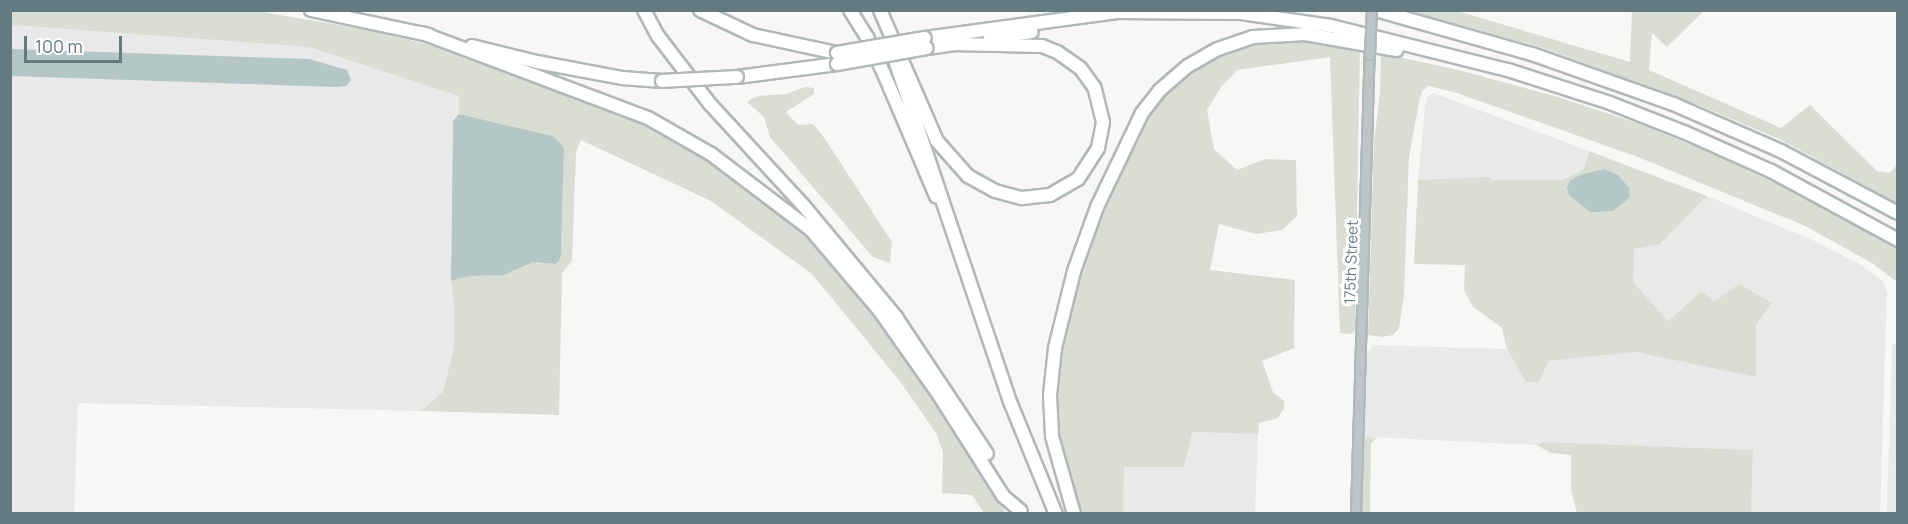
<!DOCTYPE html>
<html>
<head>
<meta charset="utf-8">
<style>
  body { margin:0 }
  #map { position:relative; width:1908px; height:524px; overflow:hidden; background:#f8f7f5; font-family:Manrope,sans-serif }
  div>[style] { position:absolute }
  .built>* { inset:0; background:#e8e9e8 }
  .green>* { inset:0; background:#d9ddd4 }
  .water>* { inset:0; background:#b4c6c6 }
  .roads { filter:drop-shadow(2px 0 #b1b8ba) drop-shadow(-2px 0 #b1b8ba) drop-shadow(0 2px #b1b8ba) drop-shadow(0 -2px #b1b8ba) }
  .minor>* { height:8px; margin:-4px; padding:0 4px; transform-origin:4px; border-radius:4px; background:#bec5c7 }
  .highway>* { height:12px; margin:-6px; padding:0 6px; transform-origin:6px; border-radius:6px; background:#fff }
  .bridges { filter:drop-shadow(2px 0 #b1b8ba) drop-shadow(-2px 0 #b1b8ba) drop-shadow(0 2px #b1b8ba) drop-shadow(0 -2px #b1b8ba) }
  .minor-bridge>* { height:8px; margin:-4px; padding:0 4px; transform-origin:4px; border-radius:4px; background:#bec5c7 }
  .highway-bridge>* { height:12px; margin:-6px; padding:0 6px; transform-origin:6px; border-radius:6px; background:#fff }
  span { translate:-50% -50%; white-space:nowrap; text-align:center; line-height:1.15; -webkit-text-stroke:6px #fff; paint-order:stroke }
  .street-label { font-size:15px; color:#627a80 }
  .frame { position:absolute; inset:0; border:12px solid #627a80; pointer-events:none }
  .scale { position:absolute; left:24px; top:36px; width:98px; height:27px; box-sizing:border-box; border:3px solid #627a80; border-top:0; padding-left:8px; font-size:18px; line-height:21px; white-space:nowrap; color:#627a80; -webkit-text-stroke:4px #fff; paint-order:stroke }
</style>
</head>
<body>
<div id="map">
  <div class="built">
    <div style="clip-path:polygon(10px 25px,309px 47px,460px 96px,459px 114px,453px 121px,451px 281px,455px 309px,454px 348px,443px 392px,421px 411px,78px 403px,74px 513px,11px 513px)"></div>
    <div style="clip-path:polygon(1433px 93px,1589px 151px,1584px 169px,1563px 180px,1418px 180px,1426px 98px)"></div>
    <div style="clip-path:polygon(1707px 196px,1817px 242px,1859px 264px,1883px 281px,1887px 293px,1880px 513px,1751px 513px,1753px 450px,1545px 442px,1536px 445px,1368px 437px,1363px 444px,1367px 353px,1373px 345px,1507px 349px,1527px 382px,1539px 382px,1549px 361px,1635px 352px,1756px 377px,1756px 325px,1772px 303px,1714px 302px,1702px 291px,1668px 321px,1633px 282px,1634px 249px,1660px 244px)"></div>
    <div style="clip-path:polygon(1892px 344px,1898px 344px,1898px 513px,1887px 514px)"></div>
    <div style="clip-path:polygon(1191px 432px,1258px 434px,1255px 513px,1123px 514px,1124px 467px,1184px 467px)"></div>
  </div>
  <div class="green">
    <div style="clip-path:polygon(250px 10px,364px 29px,438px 47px,576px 94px,679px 137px,793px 221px,821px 250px,870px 308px,914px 368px,1006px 513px,984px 513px,972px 495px,942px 493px,943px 452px,936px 433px,899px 380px,812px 274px,711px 201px,581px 140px,576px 152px,572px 261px,562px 273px,559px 415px,421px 411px,443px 392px,454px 348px,455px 309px,451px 281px,470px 276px,504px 275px,533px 262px,555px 264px,561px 254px,564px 149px,553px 136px,459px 114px,459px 96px,309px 47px,11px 25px,10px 11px)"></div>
    <div style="clip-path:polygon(1408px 11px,1457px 11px,1630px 62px,1632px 11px,1704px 11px,1667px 47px,1652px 33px,1649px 70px,1781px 128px,1810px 105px,1877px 171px,1889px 173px,1897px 165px,1897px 203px,1779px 139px,1701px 106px,1540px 47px)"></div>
    <div style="clip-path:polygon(1283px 39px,1360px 47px,1355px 330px,1352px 334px,1340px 333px,1330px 57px,1237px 70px,1221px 87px,1207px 110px,1214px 149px,1237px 170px,1265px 159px,1296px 160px,1297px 216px,1282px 230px,1256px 234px,1219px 224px,1210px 270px,1295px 280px,1294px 348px,1262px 361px,1273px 392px,1284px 401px,1284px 408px,1278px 418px,1259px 423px,1258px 434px,1192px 432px,1184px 467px,1124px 467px,1123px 513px,1079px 514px,1060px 444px,1055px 408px,1058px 370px,1084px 260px,1126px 154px,1144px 118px,1160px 98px,1188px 71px,1216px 55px,1248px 44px)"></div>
    <div style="clip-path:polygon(1381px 53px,1462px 71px,1558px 97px,1643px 125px,1720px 157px,1802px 196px,1897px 249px,1897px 282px,1872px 263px,1805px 226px,1638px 157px,1457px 93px,1429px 86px,1423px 90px,1420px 97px,1409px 157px,1404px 295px,1399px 328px,1393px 335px,1382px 337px,1368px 335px,1374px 142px,1380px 92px)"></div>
    <div style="clip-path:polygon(805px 87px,814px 88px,814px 94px,786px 112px,798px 125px,813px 124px,825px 139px,892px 242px,890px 263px,873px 257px,770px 137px,764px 117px,748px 103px,749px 100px,758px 96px,786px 94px)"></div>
    <div style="clip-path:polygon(1589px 151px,1707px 196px,1660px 244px,1634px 249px,1633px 282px,1668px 321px,1702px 291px,1714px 302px,1739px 284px,1772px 303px,1756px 325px,1756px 377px,1635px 352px,1549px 361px,1539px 382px,1526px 382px,1507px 349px,1502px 328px,1472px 306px,1464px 290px,1465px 265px,1414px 264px,1418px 180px,1491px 177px,1491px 180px,1563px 180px,1584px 169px)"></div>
    <div style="clip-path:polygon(1367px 437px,1377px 438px,1371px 443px,1370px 513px,1362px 513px,1363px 444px)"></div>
    <div style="clip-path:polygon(1545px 442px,1753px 450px,1751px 513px,1577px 513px,1571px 490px,1571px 455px,1551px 453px,1536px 445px)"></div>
  </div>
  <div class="water">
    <div style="clip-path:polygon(11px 49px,309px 59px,347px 70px,351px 80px,346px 86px,337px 87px,11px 76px)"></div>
    <div style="clip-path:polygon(459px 114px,553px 136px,561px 144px,564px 149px,561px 254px,559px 261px,555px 264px,533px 262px,504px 275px,470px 276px,451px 281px,453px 121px)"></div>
    <div style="clip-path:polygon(1604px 169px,1618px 175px,1629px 188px,1630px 197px,1613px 211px,1590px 212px,1569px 195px,1567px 188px,1570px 181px,1580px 175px)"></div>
  </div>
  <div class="roads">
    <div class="minor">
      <div style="left:1356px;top:514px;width:459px;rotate:-88.3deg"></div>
    </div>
    <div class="highway">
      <div style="left:311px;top:10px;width:121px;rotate:12deg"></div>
      <div style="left:644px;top:10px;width:30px;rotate:62deg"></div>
      <div style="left:658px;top:36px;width:86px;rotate:52.6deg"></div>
      <div style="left:710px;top:104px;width:137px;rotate:47.4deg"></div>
      <div style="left:803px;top:205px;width:146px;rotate:50.3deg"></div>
      <div style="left:896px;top:317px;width:164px;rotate:56.4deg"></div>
      <div style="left:700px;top:10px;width:59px;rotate:25.3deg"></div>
      <div style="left:753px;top:35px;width:86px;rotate:12.1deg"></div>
      <div style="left:850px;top:10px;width:32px;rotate:58deg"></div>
      <div style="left:867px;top:37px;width:41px;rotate:65.3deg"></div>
      <div style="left:884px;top:74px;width:133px;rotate:66.9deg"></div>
      <div style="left:880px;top:10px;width:143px;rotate:66.5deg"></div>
      <div style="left:937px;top:141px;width:47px;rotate:48.5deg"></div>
      <div style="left:968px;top:176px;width:31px;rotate:29deg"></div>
      <div style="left:995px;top:191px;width:28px;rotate:15deg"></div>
      <div style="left:1022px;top:198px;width:28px;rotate:-6deg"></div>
      <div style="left:1050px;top:195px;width:32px;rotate:-30deg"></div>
      <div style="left:1078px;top:179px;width:37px;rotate:-57deg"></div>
      <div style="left:1098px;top:148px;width:26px;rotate:-79deg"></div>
      <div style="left:1103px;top:122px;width:36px;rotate:-104deg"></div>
      <div style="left:1094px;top:87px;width:24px;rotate:-126deg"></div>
      <div style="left:1080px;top:68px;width:28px;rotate:-145deg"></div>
      <div style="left:1057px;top:52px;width:16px;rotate:-158deg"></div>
      <div style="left:1042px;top:46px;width:89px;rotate:-178.7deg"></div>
      <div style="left:1376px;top:10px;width:162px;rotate:15.8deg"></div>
      <div style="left:1532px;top:54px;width:150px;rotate:19.5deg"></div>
      <div style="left:1673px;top:104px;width:118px;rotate:23.5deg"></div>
      <div style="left:1781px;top:151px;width:132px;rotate:27.9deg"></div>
      <div style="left:422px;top:33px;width:241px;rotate:20.6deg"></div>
      <div style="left:648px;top:118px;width:73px;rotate:29.7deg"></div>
      <div style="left:711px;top:154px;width:126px;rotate:37.2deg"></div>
      <div style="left:811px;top:230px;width:105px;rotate:49.6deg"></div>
      <div style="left:879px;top:310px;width:104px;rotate:54.8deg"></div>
      <div style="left:939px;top:395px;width:120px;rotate:57.6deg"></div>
      <div style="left:1003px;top:496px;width:23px;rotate:40deg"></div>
      <div style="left:925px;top:38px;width:194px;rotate:-7.7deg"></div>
      <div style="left:1117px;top:12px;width:124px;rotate:0.5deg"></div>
      <div style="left:1241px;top:13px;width:91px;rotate:8.2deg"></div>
      <div style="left:1331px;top:26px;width:182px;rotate:14deg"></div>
      <div style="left:1508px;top:70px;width:107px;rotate:17.9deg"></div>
      <div style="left:1610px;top:103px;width:82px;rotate:21.5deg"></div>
      <div style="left:1686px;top:133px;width:93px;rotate:24.1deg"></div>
      <div style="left:1771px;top:171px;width:145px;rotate:28.5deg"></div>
      <div style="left:990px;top:38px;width:42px;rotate:-8.1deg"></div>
      <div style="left:472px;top:46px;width:67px;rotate:13.8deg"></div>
      <div style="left:537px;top:62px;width:86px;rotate:10.7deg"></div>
      <div style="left:622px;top:78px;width:40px;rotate:4.3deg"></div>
      <div style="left:927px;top:48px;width:34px;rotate:-8deg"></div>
      <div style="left:896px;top:63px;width:360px;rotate:71.4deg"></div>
      <div style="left:1011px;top:404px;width:119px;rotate:67.8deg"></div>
      <div style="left:737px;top:77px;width:101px;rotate:-7.4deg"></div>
      <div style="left:1074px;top:514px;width:81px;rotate:-105.8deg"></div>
      <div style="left:1052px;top:436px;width:41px;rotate:-92.8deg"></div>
      <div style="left:1050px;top:395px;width:47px;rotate:-83.9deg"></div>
      <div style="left:1055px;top:348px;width:79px;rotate:-76.1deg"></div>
      <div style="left:1074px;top:271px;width:68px;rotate:-70.2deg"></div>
      <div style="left:1097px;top:207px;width:104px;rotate:-64.4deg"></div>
      <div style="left:1142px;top:113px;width:29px;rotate:-52deg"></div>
      <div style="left:1160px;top:90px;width:37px;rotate:-41deg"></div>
      <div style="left:1188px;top:66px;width:34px;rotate:-30deg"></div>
      <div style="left:1218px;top:49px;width:37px;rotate:-19deg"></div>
      <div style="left:1253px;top:37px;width:52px;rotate:-3.3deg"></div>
      <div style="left:1305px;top:34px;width:93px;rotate:9.9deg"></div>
    </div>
  </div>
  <div class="bridges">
    <div class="minor-bridge">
      <div style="left:1370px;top:55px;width:45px;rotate:-87.5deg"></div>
    </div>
    <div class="highway-bridge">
      <div style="left:837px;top:53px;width:89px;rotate:-9.7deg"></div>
      <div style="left:837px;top:64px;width:91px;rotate:-10.1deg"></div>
      <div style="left:662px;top:81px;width:75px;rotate:-3.1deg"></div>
    </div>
  </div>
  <div class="street-label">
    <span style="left:1351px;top:262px;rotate:-88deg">175th Street</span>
  </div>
  <div class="frame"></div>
  <div class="scale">100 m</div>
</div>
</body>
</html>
